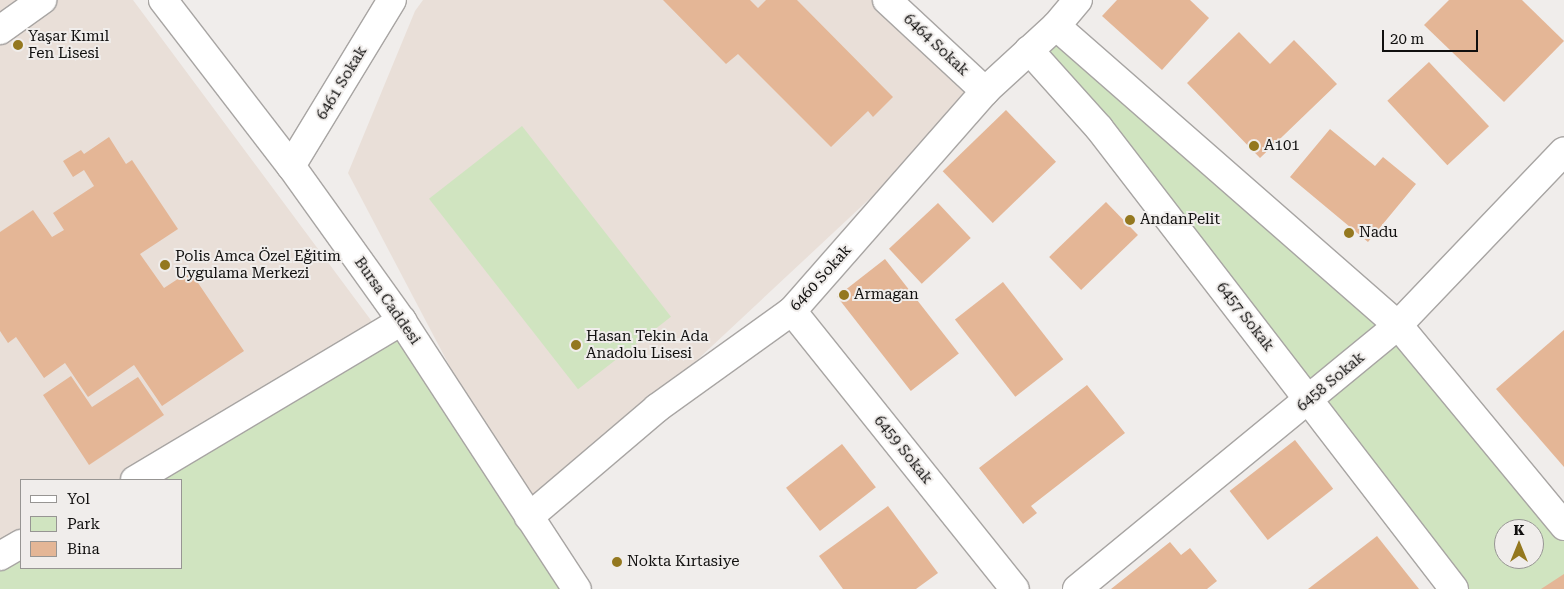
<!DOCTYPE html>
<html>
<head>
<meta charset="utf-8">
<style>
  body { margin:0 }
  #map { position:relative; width:1564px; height:589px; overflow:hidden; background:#f0edeb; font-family:"Roboto Serif",serif }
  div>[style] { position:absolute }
  .built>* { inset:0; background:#e9dfd8 }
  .green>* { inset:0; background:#d0e4c0; transform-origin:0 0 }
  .building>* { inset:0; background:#e4b696; transform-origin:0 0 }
  .roads { filter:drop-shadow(1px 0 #a8a5a3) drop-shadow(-1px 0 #a8a5a3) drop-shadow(0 1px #a8a5a3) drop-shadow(0 -1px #a8a5a3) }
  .minor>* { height:28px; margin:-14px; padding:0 14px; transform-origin:14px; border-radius:14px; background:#fff }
  .major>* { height:28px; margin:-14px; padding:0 14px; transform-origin:14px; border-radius:14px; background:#fff }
  .dots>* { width:14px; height:14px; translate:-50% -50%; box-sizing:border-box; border:2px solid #f0edeb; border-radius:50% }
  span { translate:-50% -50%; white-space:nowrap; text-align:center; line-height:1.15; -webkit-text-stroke:4px #f0edeb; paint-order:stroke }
  .poi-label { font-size:15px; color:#11100f }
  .left { translate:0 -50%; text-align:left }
  .street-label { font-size:15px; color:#11100f }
  .legend { position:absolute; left:20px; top:479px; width:162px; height:90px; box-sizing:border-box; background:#f0edeb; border:1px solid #979593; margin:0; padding:6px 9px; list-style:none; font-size:15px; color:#11100f }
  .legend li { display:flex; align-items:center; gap:10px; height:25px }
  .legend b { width:25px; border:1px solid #979593 }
  .north { position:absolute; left:1494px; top:519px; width:50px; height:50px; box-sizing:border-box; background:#f0edeb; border:1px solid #979593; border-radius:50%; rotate:0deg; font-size:14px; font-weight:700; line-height:20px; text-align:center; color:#11100f }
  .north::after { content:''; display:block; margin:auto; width:18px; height:22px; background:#94781f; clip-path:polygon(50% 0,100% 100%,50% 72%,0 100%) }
  .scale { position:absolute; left:1382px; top:30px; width:96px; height:22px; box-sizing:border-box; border:2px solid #11100f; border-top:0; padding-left:6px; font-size:15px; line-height:18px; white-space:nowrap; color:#11100f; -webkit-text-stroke:4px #f0edeb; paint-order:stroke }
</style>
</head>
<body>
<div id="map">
  <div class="built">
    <div style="clip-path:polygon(0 0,133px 0,376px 327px,135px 480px,21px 480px,21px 544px,0 556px)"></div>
    <div style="clip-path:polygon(423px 0,881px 0,985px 91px,529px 517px,348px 173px,415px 11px)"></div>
  </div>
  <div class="green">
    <div style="clip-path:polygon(evenodd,1056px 26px,1398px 325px,1564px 526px,1564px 589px,1454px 589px,1029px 50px,1056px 26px,1504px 529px,1534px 529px,1534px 559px,1504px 559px,1504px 529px)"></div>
    <div style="left:522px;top:126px;width:242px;height:118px;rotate:52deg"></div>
    <div style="clip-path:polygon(402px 321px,579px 589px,0 589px,0 555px,21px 543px,21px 568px,181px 568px,181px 480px,129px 480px)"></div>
  </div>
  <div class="building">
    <div style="clip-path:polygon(663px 0,750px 0,758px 8px,766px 0,797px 0,893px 97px,873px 117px,868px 111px,831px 147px,738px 54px,726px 64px)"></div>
    <div style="clip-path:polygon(1117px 0,1190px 0,1209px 18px,1162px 70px,1102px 16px)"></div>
    <div style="clip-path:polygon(1449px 0,1522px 0,1564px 41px,1504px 102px,1424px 25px)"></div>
    <div style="clip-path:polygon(1239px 32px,1270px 64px,1294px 40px,1337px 84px,1260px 158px,1187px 83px)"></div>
    <div style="left:1429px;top:62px;width:88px;height:57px;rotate:47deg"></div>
    <div style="left:1006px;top:110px;width:72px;height:88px;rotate:46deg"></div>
    <div style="clip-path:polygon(1330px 129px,1375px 166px,1383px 157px,1416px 184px,1368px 242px,1290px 177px)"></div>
    <div style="clip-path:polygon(109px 137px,126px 164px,132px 160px,178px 229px,140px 254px,164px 288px,190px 271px,244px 351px,162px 406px,134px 365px,88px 397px,65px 363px,44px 378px,16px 337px,8px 343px,0 331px,0 232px,33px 210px,52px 237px,64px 230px,53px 213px,94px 186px,84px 170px,73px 177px,63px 161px,81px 150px,84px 154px)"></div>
    <div style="left:1106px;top:202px;width:46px;height:79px;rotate:46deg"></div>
    <div style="left:938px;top:203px;width:48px;height:67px;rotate:47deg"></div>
    <div style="left:885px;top:259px;width:120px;height:61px;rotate:52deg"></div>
    <div style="left:1003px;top:282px;width:98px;height:61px;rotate:52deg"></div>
    <div style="clip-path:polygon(1564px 330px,1564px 467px,1496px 389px)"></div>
    <div style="clip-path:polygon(71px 376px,92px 407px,138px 377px,164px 415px,89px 465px,43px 395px)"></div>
    <div style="clip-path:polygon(1087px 385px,1125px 433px,1031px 506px,1037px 513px,1023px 524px,979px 468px)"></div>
    <div style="left:1295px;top:440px;width:62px;height:83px;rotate:52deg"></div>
    <div style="left:842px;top:444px;width:55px;height:71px;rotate:52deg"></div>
    <div style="clip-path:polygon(888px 506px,938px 573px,916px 589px,843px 589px,819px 556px)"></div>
    <div style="clip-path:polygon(1377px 536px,1419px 589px,1308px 589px)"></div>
    <div style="clip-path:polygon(1170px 542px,1181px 555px,1190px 548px,1217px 581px,1207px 589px,1111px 589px)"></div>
    <div style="clip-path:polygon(1564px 574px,1564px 589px,1541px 589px)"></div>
  </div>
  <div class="roads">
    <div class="minor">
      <div style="left:887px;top:0;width:134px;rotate:42.9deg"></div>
      <div style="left:1056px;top:26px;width:454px;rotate:41.2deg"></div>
      <div style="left:1398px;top:325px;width:261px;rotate:50.4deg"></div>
      <div style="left:0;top:30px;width:52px;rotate:-35.5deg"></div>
      <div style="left:1029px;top:50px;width:105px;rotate:48.1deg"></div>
      <div style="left:1099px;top:128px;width:582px;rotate:52.4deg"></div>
      <div style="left:291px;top:166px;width:194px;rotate:-58.7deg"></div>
      <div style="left:792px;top:311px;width:356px;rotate:51.3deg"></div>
      <div style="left:135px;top:480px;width:311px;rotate:-30.8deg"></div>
      <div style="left:529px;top:517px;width:168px;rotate:-40.4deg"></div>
      <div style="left:657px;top:408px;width:166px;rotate:-35.7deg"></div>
      <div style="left:792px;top:311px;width:293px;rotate:-48.7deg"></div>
      <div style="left:985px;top:91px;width:96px;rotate:-42.5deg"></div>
      <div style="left:1056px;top:26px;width:34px;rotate:-50deg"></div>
      <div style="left:0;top:556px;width:24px;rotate:-30deg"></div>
      <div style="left:1077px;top:589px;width:416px;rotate:-39.4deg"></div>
      <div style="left:1398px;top:325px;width:240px;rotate:-46.3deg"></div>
    </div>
    <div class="major">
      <div style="left:163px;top:0;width:210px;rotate:52.4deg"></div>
      <div style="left:291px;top:166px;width:191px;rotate:54.4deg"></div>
      <div style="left:402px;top:321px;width:320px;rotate:56.9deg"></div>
    </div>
  </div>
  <div class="dots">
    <div style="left:18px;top:45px;background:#94781f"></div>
    <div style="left:1254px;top:146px;background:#94781f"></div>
    <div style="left:1130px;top:220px;background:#94781f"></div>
    <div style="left:1349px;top:233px;background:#94781f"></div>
    <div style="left:165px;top:265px;background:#94781f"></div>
    <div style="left:844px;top:295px;background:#94781f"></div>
    <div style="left:576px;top:345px;background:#94781f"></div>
    <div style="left:617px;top:562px;background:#94781f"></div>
  </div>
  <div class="poi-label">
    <span class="left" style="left:28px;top:45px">Yaşar Kımıl<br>Fen Lisesi</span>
    <span class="left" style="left:1264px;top:146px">A101</span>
    <span class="left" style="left:1140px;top:220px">AndanPelit</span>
    <span class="left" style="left:1359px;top:233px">Nadu</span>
    <span class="left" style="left:175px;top:265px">Polis Amca Özel Eğitim<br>Uygulama Merkezi</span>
    <span class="left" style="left:854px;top:295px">Armagan</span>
    <span class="left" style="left:586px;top:345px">Hasan Tekin Ada<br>Anadolu Lisesi</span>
    <span class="left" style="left:627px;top:562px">Nokta Kırtasiye</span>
  </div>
  <div class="street-label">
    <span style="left:936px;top:45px;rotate:43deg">6464 Sokak</span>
    <span style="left:342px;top:83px;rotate:-59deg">6461 Sokak</span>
    <span style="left:821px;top:278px;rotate:-48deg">6460 Sokak</span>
    <span style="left:387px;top:301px;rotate:55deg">Bursa Caddesi</span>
    <span style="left:1245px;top:317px;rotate:52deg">6457 Sokak</span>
    <span style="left:1331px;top:382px;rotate:-40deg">6458 Sokak</span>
    <span style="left:903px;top:450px;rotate:51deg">6459 Sokak</span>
  </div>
  <ul class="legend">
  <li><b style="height:6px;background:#fff"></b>Yol</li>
  <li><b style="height:14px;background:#d0e4c0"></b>Park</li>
  <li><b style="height:14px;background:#e4b696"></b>Bina</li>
  </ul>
  <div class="north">K</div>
  <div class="scale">20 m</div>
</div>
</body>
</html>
